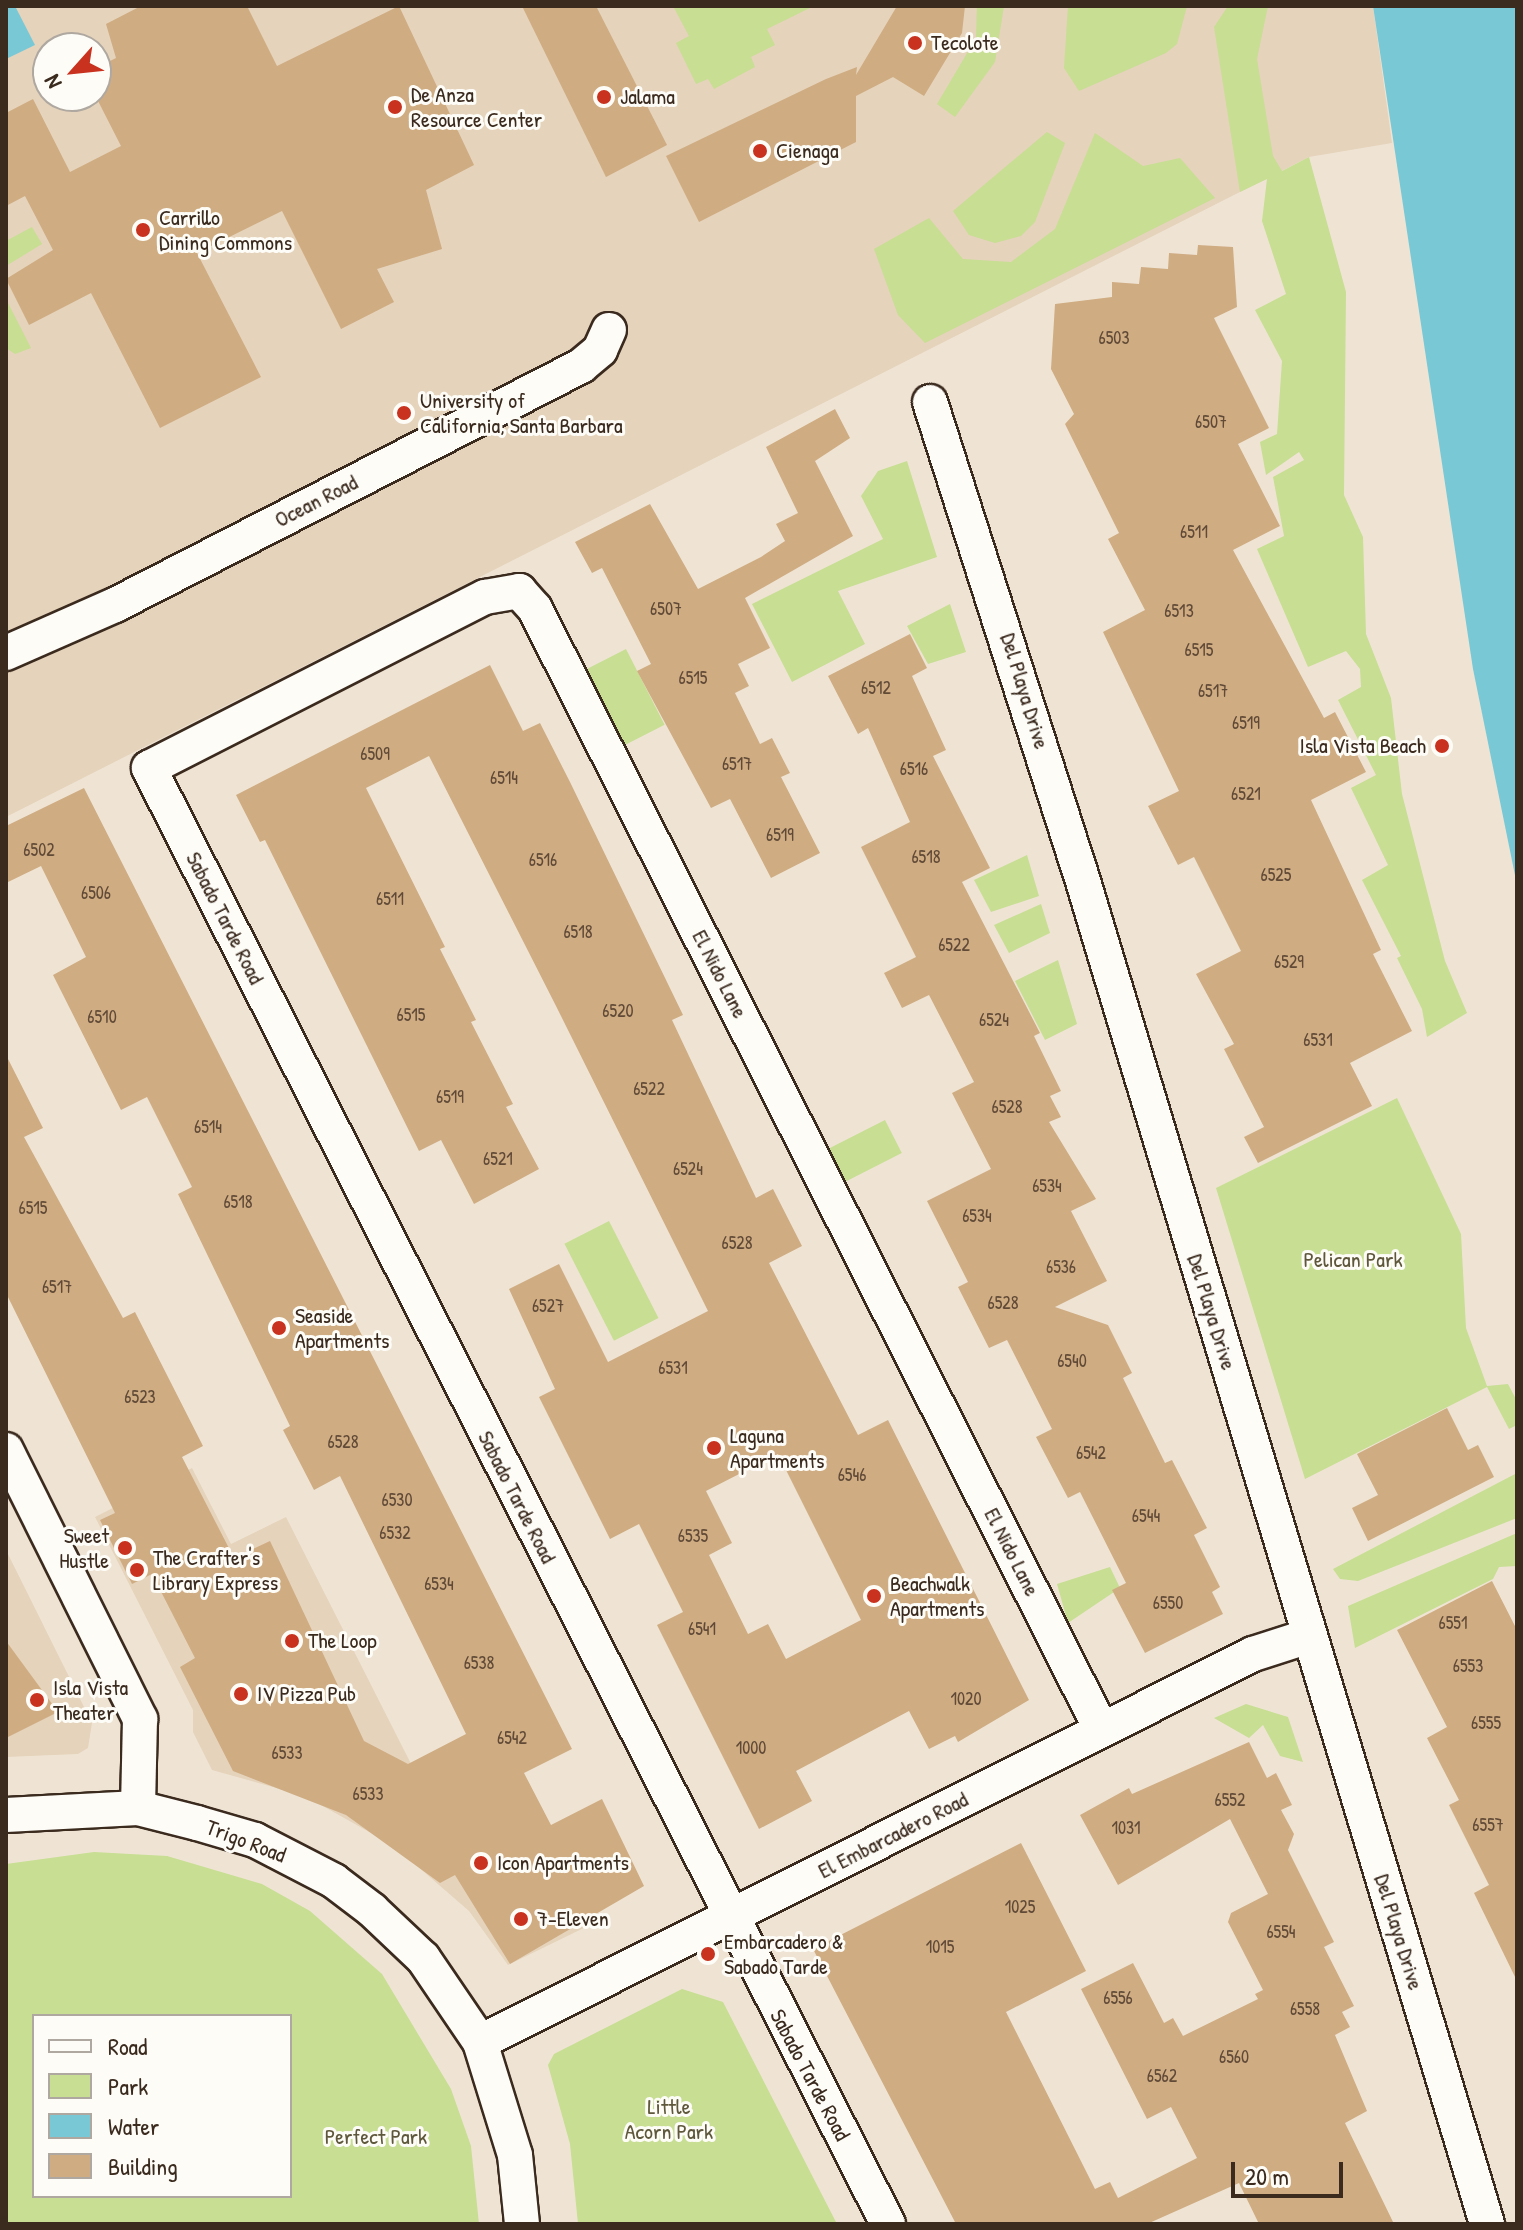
<!DOCTYPE html>
<html>
<head>
<meta charset="utf-8">
<style>
  body { margin:0 }
  #map { position:relative; width:1523px; height:2230px; overflow:hidden; background:#efe4d4; font-family:"Patrick Hand",sans-serif }
  div>[style] { position:absolute }
  .built>* { inset:0; background:#e5d3bb }
  .green>* { inset:0; background:#c7de93; transform-origin:0 0 }
  .water>* { inset:0; background:#79c8d6 }
  .building>* { inset:0; background:#cfac82 }
  .roads { filter:drop-shadow(2px 0 #3b2a1e) drop-shadow(-2px 0 #3b2a1e) drop-shadow(0 2px #3b2a1e) drop-shadow(0 -2px #3b2a1e) }
  .street>* { height:34px; margin:-17px; padding:0 17px; transform-origin:17px; border-radius:17px; background:#fdfcf7 }
  .dots>* { width:22px; height:22px; translate:-50% -50%; box-sizing:border-box; border:4px solid #fdfcf7; border-radius:50% }
  span { translate:-50% -50%; white-space:nowrap; text-align:center; line-height:1.15; -webkit-text-stroke:6px #fdfcf7; paint-order:stroke }
  .number-label { font-size:18px; color:#604a37 }
  .number-label span { -webkit-text-stroke-width:0 }
  .poi-label { font-size:22px; color:#3b2a1e }
  .left { translate:0 -50%; text-align:left }
  .right { translate:-100% -50%; text-align:right }
  .street-label { font-size:22px; color:#3b2a1e }
  .park-label { font-size:22px; color:#5e573b }
  .frame { position:absolute; inset:0; border:8px solid #3b2a1e; pointer-events:none }
  .legend { position:absolute; left:32px; top:2014px; width:260px; height:184px; box-sizing:border-box; background:#fdfcf7; border:2px solid #afa8a0; margin:0; padding:10px 14px; list-style:none; font-size:24px; color:#3b2a1e }
  .legend li { display:flex; align-items:center; gap:16px; height:40px }
  .legend b { width:40px; border:2px solid #afa8a0 }
  .north { position:absolute; left:32px; top:32px; width:80px; height:80px; box-sizing:border-box; background:#fdfcf7; border:2px solid #afa8a0; border-radius:50%; rotate:243deg; font-size:22px; font-weight:700; line-height:32px; text-align:center; color:#3b2a1e }
  .north::after { content:''; display:block; margin:auto; width:28px; height:36px; background:#c8321e; clip-path:polygon(50% 0,100% 100%,50% 72%,0 100%) }
  .scale { position:absolute; left:1231px; top:2162px; width:112px; height:36px; box-sizing:border-box; border:4px solid #3b2a1e; border-top:0; padding-left:10px; font-size:24px; line-height:28px; white-space:nowrap; color:#3b2a1e; -webkit-text-stroke:6px #fdfcf7; paint-order:stroke }
</style>
</head>
<body>
<div id="map">
  <div class="built">
    <div style="clip-path:polygon(evenodd,6px 6px,1373px 6px,1392px 143px,1309px 157px,6px 817px,6px 6px,48px 48px,96px 48px,96px 96px,48px 96px,48px 48px)"></div>
    <div style="clip-path:polygon(192px 1468px,231px 1544px,286px 1517px,441px 1823px,521px 1783px,592px 1924px,508px 1965px,469px 1911px,394px 1846px,305px 1796px,212px 1770px,193px 1732px,193px 1710px,95px 1517px)"></div>
    <div style="clip-path:polygon(6px 1550px,92px 1723px,88px 1748px,78px 1754px,6px 1757px)"></div>
  </div>
  <div class="green">
    <div style="clip-path:polygon(673px 6px,814px 6px,767px 29px,775px 45px,751px 57px,755px 67px,714px 89px,708px 79px,696px 84px,676px 43px,689px 36px)"></div>
    <div style="clip-path:polygon(977px 6px,1004px 6px,995px 62px,955px 117px,937px 104px,976px 38px)"></div>
    <div style="clip-path:polygon(1068px 6px,1187px 6px,1177px 44px,1166px 53px,1079px 91px,1064px 68px)"></div>
    <div style="clip-path:polygon(1228px 6px,1268px 6px,1257px 59px,1273px 156px,1282px 171px,1309px 157px,1346px 292px,1344px 495px,1363px 537px,1366px 634px,1391px 698px,1402px 794px,1445px 961px,1467px 1013px,1427px 1037px,1422px 1009px,1397px 958px,1401px 956px,1362px 880px,1388px 865px,1351px 788px,1376px 775px,1338px 700px,1361px 687px,1360px 669px,1346px 651px,1308px 667px,1257px 549px,1284px 536px,1273px 477px,1304px 460px,1299px 452px,1266px 475px,1260px 442px,1277px 434px,1282px 361px,1255px 310px,1286px 294px,1262px 221px,1267px 179px,1240px 192px,1214px 27px)"></div>
    <div style="clip-path:polygon(1047px 132px,1065px 143px,1035px 222px,1021px 236px,995px 243px,969px 235px,953px 211px)"></div>
    <div style="clip-path:polygon(1095px 133px,1143px 166px,1180px 158px,1215px 198px,925px 343px,898px 315px,874px 249px,929px 218px,963px 259px,1011px 262px,1055px 229px)"></div>
    <div style="clip-path:polygon(32px 227px,42px 244px,6px 266px,6px 241px)"></div>
    <div style="clip-path:polygon(6px 299px,31px 348px,15px 354px,6px 348px)"></div>
    <div style="clip-path:polygon(907px 461px,937px 557px,838px 591px,865px 644px,792px 682px,752px 604px,883px 539px,861px 496px,878px 471px)"></div>
    <div style="clip-path:polygon(950px 604px,966px 652px,928px 664px,907px 626px)"></div>
    <div style="left:626px;top:649px;width:85px;height:45px;rotate:63deg"></div>
    <div style="clip-path:polygon(1027px 855px,1039px 896px,991px 912px,974px 880px)"></div>
    <div style="clip-path:polygon(1041px 904px,1050px 933px,1009px 953px,994px 925px)"></div>
    <div style="clip-path:polygon(1058px 960px,1077px 1024px,1045px 1040px,1015px 981px)"></div>
    <div style="clip-path:polygon(1397px 1098px,1461px 1234px,1466px 1328px,1487px 1386px,1508px 1384px,1517px 1401px,1517px 1425px,1509px 1429px,1487px 1387px,1305px 1479px,1216px 1188px)"></div>
    <div style="left:885px;top:1120px;width:37px;height:64px;rotate:63deg"></div>
    <div style="left:609px;top:1221px;width:109px;height:50px;rotate:63deg"></div>
    <div style="clip-path:polygon(1517px 1473px,1517px 1518px,1358px 1581px,1340px 1579px,1333px 1569px)"></div>
    <div style="clip-path:polygon(1517px 1533px,1517px 1566px,1499px 1567px,1493px 1579px,1355px 1648px,1348px 1606px)"></div>
    <div style="clip-path:polygon(1110px 1567px,1120px 1588px,1068px 1623px,1057px 1584px)"></div>
    <div style="clip-path:polygon(1246px 1704px,1288px 1717px,1303px 1762px,1280px 1756px,1263px 1725px,1249px 1738px,1214px 1718px)"></div>
    <div style="clip-path:polygon(evenodd,94px 1852px,167px 1856px,262px 1884px,310px 1911px,382px 1974px,451px 2089px,471px 2146px,479px 2224px,6px 2224px,6px 1864px,94px 1852px,34px 2016px,290px 2016px,290px 2196px,34px 2196px,34px 2016px)"></div>
    <div style="clip-path:polygon(682px 1989px,723px 2002px,837px 2224px,578px 2224px,570px 2144px,548px 2065px,554px 2054px)"></div>
  </div>
  <div class="water">
    <div style="clip-path:polygon(6px 6px,15px 6px,35px 45px,6px 59px)"></div>
    <div style="clip-path:polygon(1373px 6px,1517px 6px,1517px 885px,1473px 669px)"></div>
  </div>
  <div class="building">
    <div style="clip-path:polygon(141px 6px,247px 6px,277px 66px,399px 6px,474px 165px,426px 190px,442px 249px,377px 269px,394px 302px,341px 329px,282px 211px,197px 253px,261px 377px,160px 428px,91px 293px,29px 325px,6px 279px,53px 250px,25px 196px,6px 206px,6px 113px,33px 99px,70px 172px,121px 146px,96px 97px,96px 68px,116px 58px,106px 24px)"></div>
    <div style="clip-path:polygon(522px 6px,596px 6px,667px 145px,606px 177px)"></div>
    <div style="clip-path:polygon(897px 6px,965px 6px,962px 33px,924px 96px,893px 77px,856px 96px,856px 142px,699px 222px,666px 156px,826px 79px,857px 67px,856px 75px)"></div>
    <div style="clip-path:polygon(1198px 245px,1233px 247px,1237px 307px,1214px 318px,1269px 428px,1238px 444px,1280px 526px,1233px 550px,1324px 718px,1335px 712px,1366px 772px,1311px 800px,1381px 950px,1373px 954px,1412px 1031px,1350px 1063px,1372px 1106px,1258px 1163px,1244px 1137px,1264px 1127px,1224px 1049px,1234px 1044px,1196px 974px,1241px 951px,1194px 857px,1178px 865px,1148px 806px,1179px 791px,1103px 632px,1145px 610px,1108px 539px,1119px 533px,1065px 424px,1074px 414px,1051px 369px,1055px 304px,1112px 297px,1112px 282px,1139px 284px,1141px 267px,1168px 269px,1169px 253px,1197px 255px)"></div>
    <div style="clip-path:polygon(835px 409px,850px 438px,815px 461px,853px 536px,745px 598px,770px 648px,738px 664px,749px 686px,735px 693px,760px 744px,772px 738px,790px 773px,781px 777px,820px 853px,771px 878px,730px 799px,711px 808px,637px 671px,651px 664px,602px 568px,592px 573px,575px 542px,650px 504px,698px 589px,761px 557px,785px 541px,776px 524px,798px 513px,766px 447px)"></div>
    <div style="clip-path:polygon(910px 634px,927px 668px,912px 676px,946px 750px,933px 756px,990px 868px,962px 882px,1040px 1033px,1034px 1036px,1061px 1091px,1050px 1096px,1061px 1117px,1049px 1122px,1096px 1199px,1071px 1211px,1107px 1281px,1055px 1307px,1108px 1325px,1132px 1373px,1123px 1378px,1165px 1463px,1172px 1460px,1207px 1528px,1194px 1535px,1220px 1587px,1212px 1592px,1223px 1614px,1145px 1653px,1112px 1590px,1126px 1583px,1080px 1492px,1068px 1498px,1036px 1437px,1052px 1429px,1007px 1340px,989px 1348px,958px 1287px,968px 1282px,927px 1201px,991px 1169px,952px 1093px,974px 1082px,929px 995px,902px 1008px,884px 973px,916px 957px,861px 847px,910px 822px,868px 728px,858px 734px,828px 676px)"></div>
    <div style="clip-path:polygon(evenodd,490px 665px,523px 731px,540px 723px,570px 782px,683px 1015px,672px 1020px,756px 1198px,773px 1189px,802px 1246px,769px 1263px,858px 1435px,888px 1420px,1029px 1700px,958px 1742px,955px 1736px,929px 1749px,909px 1711px,796px 1771px,812px 1801px,759px 1829px,657px 1625px,683px 1612px,639px 1524px,610px 1539px,539px 1397px,555px 1389px,509px 1289px,559px 1264px,608px 1362px,708px 1311px,556px 1006px,429px 756px,366px 788px,445px 947px,440px 949px,476px 1020px,471px 1022px,513px 1104px,506px 1107px,539px 1169px,474px 1204px,441px 1140px,419px 1151px,265px 840px,260px 842px,236px 795px,490px 665px,778px 1454px,861px 1620px,786px 1659px,768px 1624px,748px 1634px,709px 1555px,732px 1543px,706px 1491px,778px 1454px)"></div>
    <div style="clip-path:polygon(84px 788px,572px 1749px,524px 1773px,551px 1825px,602px 1799px,644px 1886px,510px 1964px,455px 1875px,440px 1883px,346px 1815px,233px 1771px,180px 1667px,195px 1658px,152px 1574px,132px 1584px,100px 1520px,115px 1513px,6px 1293px,6px 1055px,43px 1128px,24px 1137px,123px 1318px,135px 1312px,203px 1446px,182px 1457px,234px 1558px,270px 1541px,364px 1741px,408px 1764px,466px 1734px,340px 1476px,314px 1490px,283px 1430px,290px 1426px,178px 1194px,192px 1187px,147px 1097px,121px 1110px,53px 975px,86px 957px,41px 866px,6px 883px,6px 826px)"></div>
    <div style="clip-path:polygon(1447px 1408px,1468px 1450px,1478px 1445px,1494px 1477px,1368px 1541px,1352px 1508px,1378px 1495px,1357px 1454px)"></div>
    <div style="clip-path:polygon(1492px 1581px,1517px 1630px,1517px 1981px,1474px 1893px,1489px 1885px,1449px 1805px,1459px 1800px,1427px 1738px,1447px 1727px,1397px 1630px)"></div>
    <div style="clip-path:polygon(6px 1641px,58px 1712px,6px 1738px)"></div>
    <div style="clip-path:polygon(1249px 1742px,1267px 1778px,1276px 1773px,1292px 1805px,1281px 1810px,1294px 1834px,1288px 1850px,1334px 1942px,1324px 1947px,1354px 2006px,1342px 2012px,1350px 2027px,1335px 2035px,1367px 2111px,1345px 2123px,1394px 2224px,1259px 2224px,1239px 2183px,1147px 2224px,956px 2224px,813px 1949px,1021px 1843px,1086px 1971px,1006px 2012px,1095px 2189px,1110px 2182px,1118px 2198px,1197px 2158px,1171px 2107px,1147px 2119px,1081px 1989px,1133px 1963px,1164px 2023px,1173px 2018px,1183px 2036px,1258px 1999px,1255px 1994px,1263px 1990px,1228px 1922px,1231px 1913px,1268px 1894px,1230px 1819px,1118px 1885px,1080px 1815px,1129px 1788px,1132px 1794px)"></div>
  </div>
  <div class="roads">
    <div class="street">
      <div style="left:930px;top:402px;width:489px;rotate:72.3deg"></div>
      <div style="left:1079px;top:868px;width:1416px;rotate:73.25deg"></div>
      <div style="left:6px;top:653px;width:119px;rotate:-23.8deg"></div>
      <div style="left:115px;top:605px;width:524px;rotate:-27.15deg"></div>
      <div style="left:581px;top:366px;width:25px;rotate:-40deg"></div>
      <div style="left:600px;top:350px;width:22px;rotate:-66deg"></div>
      <div style="left:6px;top:1450px;width:301px;rotate:63.5deg"></div>
      <div style="left:140px;top:1719px;width:89px;rotate:91.3deg"></div>
      <div style="left:6px;top:1815px;width:132px;rotate:-3deg"></div>
      <div style="left:138px;top:1808px;width:61px;rotate:14.3deg"></div>
      <div style="left:197px;top:1823px;width:60px;rotate:16.3deg"></div>
      <div style="left:255px;top:1840px;width:89px;rotate:27.4deg"></div>
      <div style="left:334px;top:1881px;width:48px;rotate:37.3deg"></div>
      <div style="left:372px;top:1910px;width:70px;rotate:43.3deg"></div>
      <div style="left:423px;top:1958px;width:102px;rotate:55.8deg"></div>
      <div style="left:480px;top:2042px;width:118px;rotate:72.8deg"></div>
      <div style="left:515px;top:2155px;width:69px;rotate:84.2deg"></div>
      <div style="left:480px;top:2042px;width:865px;rotate:-26.65deg"></div>
      <div style="left:1253px;top:1654px;width:59px;rotate:-17.8deg"></div>
      <div style="left:888px;top:2224px;width:1633px;rotate:-116.91deg"></div>
      <div style="left:149px;top:768px;width:377px;rotate:-27deg"></div>
      <div style="left:485px;top:597px;width:35px;rotate:-10deg"></div>
      <div style="left:519px;top:591px;width:24px;rotate:48deg"></div>
      <div style="left:535px;top:609px;width:1255px;rotate:63.19deg"></div>
    </div>
  </div>
  <div class="dots">
    <div style="left:915px;top:43px;background:#c8321e"></div>
    <div style="left:604px;top:97px;background:#c8321e"></div>
    <div style="left:395px;top:107px;background:#c8321e"></div>
    <div style="left:760px;top:151px;background:#c8321e"></div>
    <div style="left:143px;top:230px;background:#c8321e"></div>
    <div style="left:404px;top:413px;background:#c8321e"></div>
    <div style="left:1442px;top:746px;background:#c8321e"></div>
    <div style="left:279px;top:1328px;background:#c8321e"></div>
    <div style="left:714px;top:1448px;background:#c8321e"></div>
    <div style="left:125px;top:1548px;background:#c8321e"></div>
    <div style="left:137px;top:1570px;background:#c8321e"></div>
    <div style="left:874px;top:1596px;background:#c8321e"></div>
    <div style="left:292px;top:1641px;background:#c8321e"></div>
    <div style="left:241px;top:1694px;background:#c8321e"></div>
    <div style="left:37px;top:1700px;background:#c8321e"></div>
    <div style="left:481px;top:1863px;background:#c8321e"></div>
    <div style="left:521px;top:1919px;background:#c8321e"></div>
    <div style="left:708px;top:1954px;background:#c8321e"></div>
  </div>
  <div class="number-label">
    <span style="left:1114px;top:338px">6503</span>
    <span style="left:1211px;top:422px">6507</span>
    <span style="left:1194px;top:532px">6511</span>
    <span style="left:666px;top:609px">6507</span>
    <span style="left:1179px;top:611px">6513</span>
    <span style="left:1199px;top:650px">6515</span>
    <span style="left:693px;top:678px">6515</span>
    <span style="left:876px;top:688px">6512</span>
    <span style="left:1213px;top:691px">6517</span>
    <span style="left:1246px;top:723px">6519</span>
    <span style="left:375px;top:754px">6509</span>
    <span style="left:737px;top:764px">6517</span>
    <span style="left:914px;top:769px">6516</span>
    <span style="left:504px;top:778px">6514</span>
    <span style="left:1246px;top:794px">6521</span>
    <span style="left:780px;top:835px">6519</span>
    <span style="left:39px;top:850px">6502</span>
    <span style="left:926px;top:857px">6518</span>
    <span style="left:543px;top:860px">6516</span>
    <span style="left:1276px;top:875px">6525</span>
    <span style="left:96px;top:893px">6506</span>
    <span style="left:390px;top:899px">6511</span>
    <span style="left:578px;top:932px">6518</span>
    <span style="left:954px;top:945px">6522</span>
    <span style="left:1289px;top:962px">6529</span>
    <span style="left:618px;top:1011px">6520</span>
    <span style="left:411px;top:1015px">6515</span>
    <span style="left:102px;top:1017px">6510</span>
    <span style="left:994px;top:1020px">6524</span>
    <span style="left:1318px;top:1040px">6531</span>
    <span style="left:649px;top:1089px">6522</span>
    <span style="left:450px;top:1097px">6519</span>
    <span style="left:1007px;top:1107px">6528</span>
    <span style="left:208px;top:1127px">6514</span>
    <span style="left:498px;top:1159px">6521</span>
    <span style="left:688px;top:1169px">6524</span>
    <span style="left:1047px;top:1186px">6534</span>
    <span style="left:238px;top:1202px">6518</span>
    <span style="left:33px;top:1208px">6515</span>
    <span style="left:977px;top:1216px">6534</span>
    <span style="left:737px;top:1243px">6528</span>
    <span style="left:1061px;top:1267px">6536</span>
    <span style="left:57px;top:1287px">6517</span>
    <span style="left:1003px;top:1303px">6528</span>
    <span style="left:548px;top:1306px">6527</span>
    <span style="left:1072px;top:1361px">6540</span>
    <span style="left:673px;top:1368px">6531</span>
    <span style="left:140px;top:1397px">6523</span>
    <span style="left:343px;top:1442px">6528</span>
    <span style="left:1091px;top:1453px">6542</span>
    <span style="left:852px;top:1475px">6546</span>
    <span style="left:397px;top:1500px">6530</span>
    <span style="left:1146px;top:1516px">6544</span>
    <span style="left:395px;top:1533px">6532</span>
    <span style="left:693px;top:1536px">6535</span>
    <span style="left:439px;top:1584px">6534</span>
    <span style="left:1168px;top:1603px">6550</span>
    <span style="left:1453px;top:1623px">6551</span>
    <span style="left:702px;top:1629px">6541</span>
    <span style="left:479px;top:1663px">6538</span>
    <span style="left:1468px;top:1666px">6553</span>
    <span style="left:966px;top:1699px">1020</span>
    <span style="left:1486px;top:1723px">6555</span>
    <span style="left:512px;top:1738px">6542</span>
    <span style="left:751px;top:1748px">1000</span>
    <span style="left:287px;top:1753px">6533</span>
    <span style="left:368px;top:1794px">6533</span>
    <span style="left:1230px;top:1800px">6552</span>
    <span style="left:1488px;top:1825px">6557</span>
    <span style="left:1126px;top:1828px">1031</span>
    <span style="left:1020px;top:1907px">1025</span>
    <span style="left:1281px;top:1932px">6554</span>
    <span style="left:940px;top:1947px">1015</span>
    <span style="left:1118px;top:1998px">6556</span>
    <span style="left:1305px;top:2009px">6558</span>
    <span style="left:1234px;top:2057px">6560</span>
    <span style="left:1162px;top:2076px">6562</span>
  </div>
  <div class="poi-label">
    <span class="left" style="left:931px;top:43px">Tecolote</span>
    <span class="left" style="left:411px;top:107px">De Anza<br>Resource Center</span>
    <span class="left" style="left:620px;top:97px">Jalama</span>
    <span class="left" style="left:776px;top:151px">Cienaga</span>
    <span class="left" style="left:159px;top:230px">Carrillo<br>Dining Commons</span>
    <span class="left" style="left:420px;top:413px">University of<br>California, Santa Barbara</span>
    <span class="right" style="left:1426px;top:746px">Isla Vista Beach</span>
    <span class="left" style="left:295px;top:1328px">Seaside<br>Apartments</span>
    <span class="left" style="left:730px;top:1448px">Laguna<br>Apartments</span>
    <span class="right" style="left:109px;top:1548px">Sweet<br>Hustle</span>
    <span class="left" style="left:153px;top:1570px">The Crafter's<br>Library Express</span>
    <span class="left" style="left:890px;top:1596px">Beachwalk<br>Apartments</span>
    <span class="left" style="left:308px;top:1641px">The Loop</span>
    <span class="left" style="left:53px;top:1700px">Isla Vista<br>Theater</span>
    <span class="left" style="left:257px;top:1694px">IV Pizza Pub</span>
    <span class="left" style="left:497px;top:1863px">Icon Apartments</span>
    <span class="left" style="left:537px;top:1919px">7-Eleven</span>
    <span class="left" style="left:724px;top:1954px">Embarcadero &amp;<br>Sabado Tarde</span>
  </div>
  <div class="street-label">
    <span style="left:316px;top:501px;rotate:-27deg">Ocean Road</span>
    <span style="left:1025px;top:691px;rotate:73deg">Del Playa Drive</span>
    <span style="left:225px;top:918px;rotate:63deg">Sabado Tarde Road</span>
    <span style="left:720px;top:974px;rotate:63deg">El Nido Lane</span>
    <span style="left:1212px;top:1312px;rotate:73deg">Del Playa Drive</span>
    <span style="left:517px;top:1497px;rotate:63deg">Sabado Tarde Road</span>
    <span style="left:1012px;top:1552px;rotate:63deg">El Nido Lane</span>
    <span style="left:893px;top:1835px;rotate:-27deg">El Embarcadero Road</span>
    <span style="left:246px;top:1841px;rotate:21deg">Trigo Road</span>
    <span style="left:1399px;top:1932px;rotate:73deg">Del Playa Drive</span>
    <span style="left:810px;top:2075px;rotate:62deg">Sabado Tarde Road</span>
  </div>
  <div class="park-label">
    <span style="left:1353px;top:1260px">Pelican Park</span>
    <span style="left:669px;top:2119px">Little<br>Acorn Park</span>
    <span style="left:376px;top:2137px">Perfect Park</span>
  </div>
  <div class="frame"></div>
  <ul class="legend">
  <li><b style="height:10px;background:#fdfcf7"></b>Road</li>
  <li><b style="height:22px;background:#c7de93"></b>Park</li>
  <li><b style="height:22px;background:#79c8d6"></b>Water</li>
  <li><b style="height:22px;background:#cfac82"></b>Building</li>
  </ul>
  <div class="north">N</div>
  <div class="scale">20 m</div>
</div>
</body>
</html>
